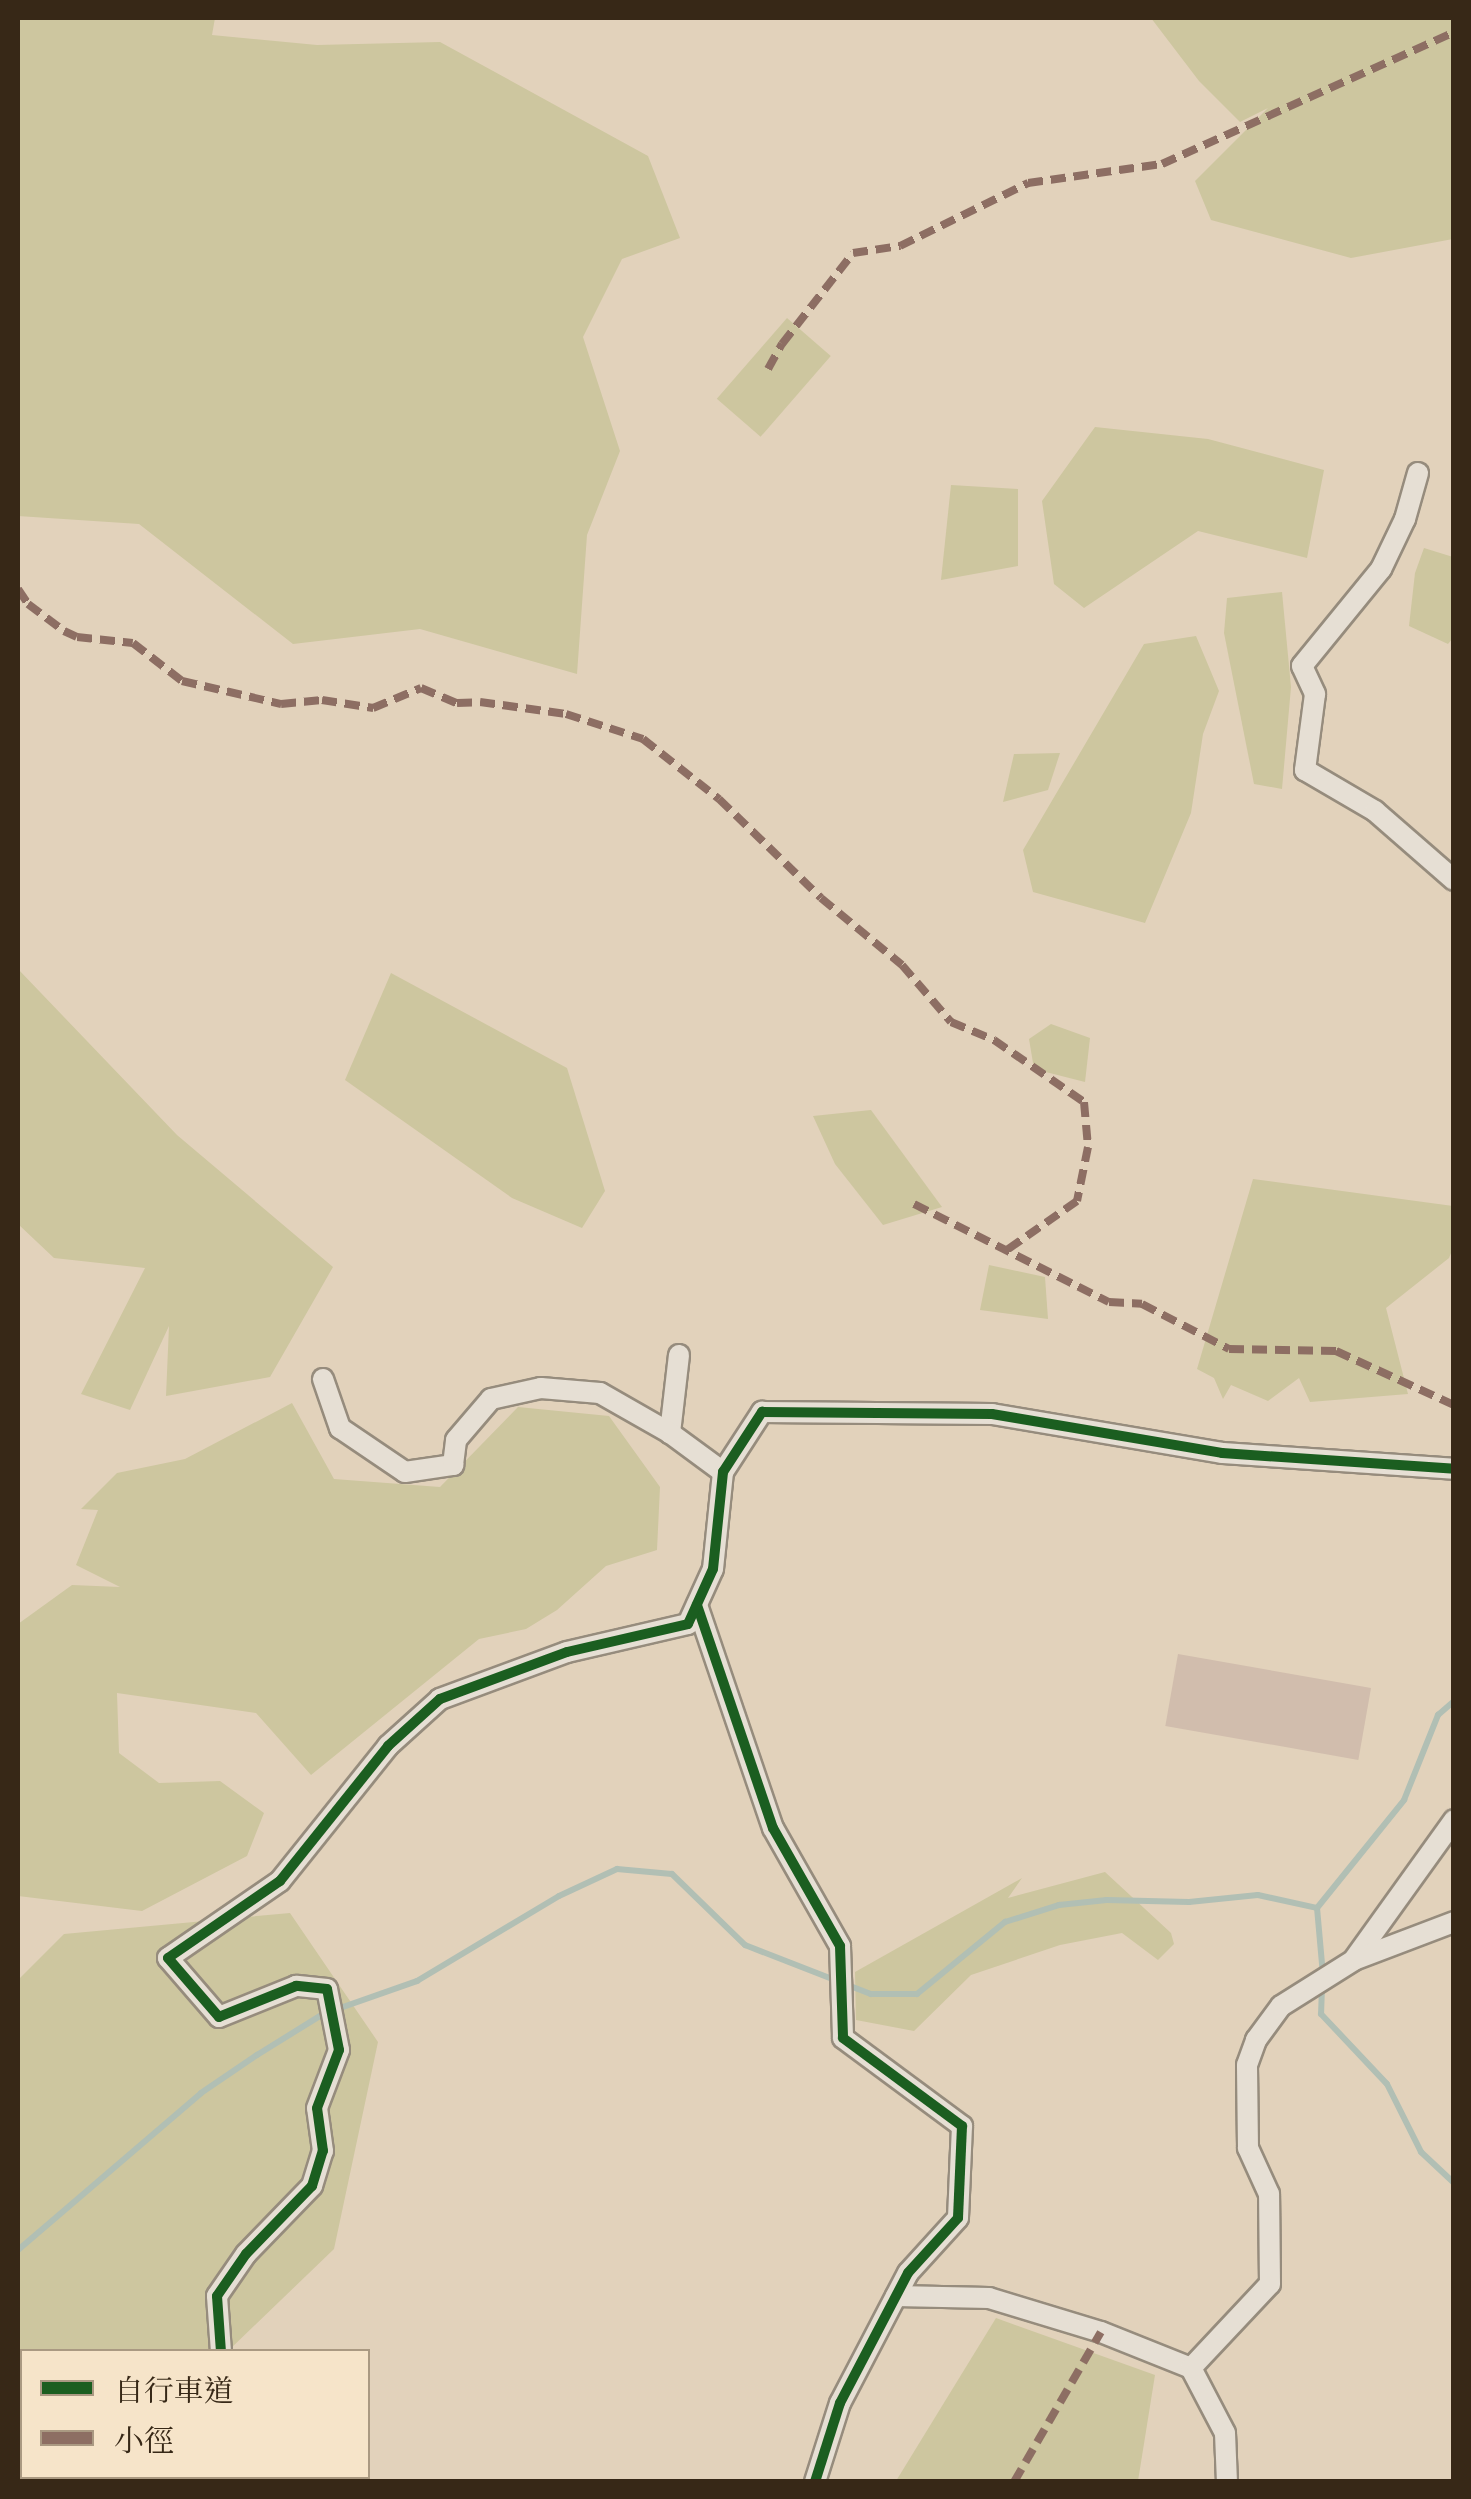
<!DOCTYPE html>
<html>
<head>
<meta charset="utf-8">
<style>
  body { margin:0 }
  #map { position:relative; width:1471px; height:2499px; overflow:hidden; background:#e2d2bb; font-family:"IM FELL Great Primer","Noto Serif TC",serif }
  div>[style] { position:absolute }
  .green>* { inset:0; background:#cdc69f; transform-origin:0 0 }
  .stream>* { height:6px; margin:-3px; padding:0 3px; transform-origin:3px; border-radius:3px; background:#b1bfb4 }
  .building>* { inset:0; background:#d1bdad; transform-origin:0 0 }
  .roads { filter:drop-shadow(2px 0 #968c7d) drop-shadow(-2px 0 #968c7d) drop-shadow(0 2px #968c7d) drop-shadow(0 -2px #968c7d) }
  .minor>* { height:20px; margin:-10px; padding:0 10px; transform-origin:10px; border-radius:10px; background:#e6dfd4 }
  .quiet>* { height:8px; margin-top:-4px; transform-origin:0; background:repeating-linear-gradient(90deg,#8d6e63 0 15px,transparent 0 23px) }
  .cycleway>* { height:10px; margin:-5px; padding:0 5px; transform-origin:5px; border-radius:5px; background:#1b5e20 }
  span { translate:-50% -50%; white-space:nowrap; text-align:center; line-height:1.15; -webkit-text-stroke:9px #f6e4c9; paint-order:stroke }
  .frame { position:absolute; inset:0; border:20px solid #372817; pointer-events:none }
  .legend { position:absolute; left:20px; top:2349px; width:350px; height:130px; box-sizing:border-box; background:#f6e4c9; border:2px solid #aa9982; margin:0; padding:12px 18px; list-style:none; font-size:30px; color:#372817 }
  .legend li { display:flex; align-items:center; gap:20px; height:50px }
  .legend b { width:50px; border:2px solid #aa9982 }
</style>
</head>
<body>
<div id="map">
  <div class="green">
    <div style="clip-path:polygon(18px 18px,215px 18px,212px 35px,317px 45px,440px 42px,648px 156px,680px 238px,622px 259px,583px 337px,620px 451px,587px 535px,577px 674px,420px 629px,293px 644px,139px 524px,18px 516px)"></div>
    <div style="clip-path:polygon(1151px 18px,1453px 18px,1453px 239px,1351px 258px,1211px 220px,1195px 181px,1268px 108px,1240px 122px,1199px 81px)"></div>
    <div style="left:787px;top:318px;width:58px;height:107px;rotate:41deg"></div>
    <div style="clip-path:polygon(1095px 427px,1208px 439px,1324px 470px,1307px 558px,1198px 531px,1084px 608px,1054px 584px,1042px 501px)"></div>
    <div style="clip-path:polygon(951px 485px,1018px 489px,1018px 566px,941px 580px)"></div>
    <div style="clip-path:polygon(1424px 548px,1453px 557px,1453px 638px,1448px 644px,1409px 626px,1415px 573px)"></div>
    <div style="clip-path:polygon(1282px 592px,1291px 687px,1282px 789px,1254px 784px,1224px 633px,1227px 598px)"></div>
    <div style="clip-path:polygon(1196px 636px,1219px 691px,1203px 734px,1191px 813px,1145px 923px,1033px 892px,1023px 850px,1144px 644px)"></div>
    <div style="clip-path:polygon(1060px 753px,1048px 790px,1003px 802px,1014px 754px)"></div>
    <div style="clip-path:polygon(18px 969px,177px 1135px,333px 1267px,270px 1377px,166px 1396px,169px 1326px,130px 1410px,81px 1394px,145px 1268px,54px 1258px,18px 1224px)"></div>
    <div style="clip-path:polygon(391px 973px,567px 1068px,605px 1191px,582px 1228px,512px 1198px,345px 1080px)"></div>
    <div style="clip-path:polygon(1051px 1024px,1090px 1038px,1085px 1082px,1034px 1069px,1029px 1039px)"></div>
    <div style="clip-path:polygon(871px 1110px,942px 1207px,883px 1225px,835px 1164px,813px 1116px)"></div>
    <div style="clip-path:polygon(1253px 1179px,1453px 1206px,1453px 1248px,1449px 1258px,1386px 1308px,1408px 1394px,1310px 1402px,1299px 1378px,1268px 1401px,1231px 1385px,1223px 1399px,1214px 1378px,1197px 1369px)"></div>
    <div style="clip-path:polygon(989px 1265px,1045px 1277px,1048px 1319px,980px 1310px)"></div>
    <div style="clip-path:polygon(292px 1403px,334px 1479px,440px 1487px,518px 1407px,609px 1416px,660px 1487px,657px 1550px,606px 1566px,557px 1610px,526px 1629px,479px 1639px,311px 1775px,256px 1713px,117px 1693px,119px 1753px,159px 1783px,220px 1781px,264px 1813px,247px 1856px,142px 1911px,18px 1896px,18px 1624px,72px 1585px,120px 1587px,76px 1565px,98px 1510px,81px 1509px,117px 1473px,185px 1459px)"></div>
    <div style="clip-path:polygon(1105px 1872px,1171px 1933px,1174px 1944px,1158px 1960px,1122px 1933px,1060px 1945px,971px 1975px,914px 2031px,856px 2020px,855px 1972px,1022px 1878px,1008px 1898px)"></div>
    <div style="clip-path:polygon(290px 1913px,378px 2042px,334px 2249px,228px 2351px,22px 2352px,22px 2445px,18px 2444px,18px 1980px,64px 1934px)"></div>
    <div style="clip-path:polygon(996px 2318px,1155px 2375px,1138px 2481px,896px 2481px)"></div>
  </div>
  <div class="stream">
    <div style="left:1323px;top:1975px;width:67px;rotate:-95.1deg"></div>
    <div style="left:1317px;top:1908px;width:139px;rotate:-51.1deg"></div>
    <div style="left:1404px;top:1800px;width:92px;rotate:-68.2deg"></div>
    <div style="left:1438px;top:1715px;width:21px;rotate:-41deg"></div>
    <div style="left:1322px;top:1987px;width:27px;rotate:92deg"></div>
    <div style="left:1321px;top:2014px;width:96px;rotate:46.7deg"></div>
    <div style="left:1387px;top:2084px;width:76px;rotate:63.4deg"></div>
    <div style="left:1421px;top:2152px;width:45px;rotate:43.2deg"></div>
    <div style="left:18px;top:2250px;width:241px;rotate:-40.6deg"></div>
    <div style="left:201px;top:2093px;width:68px;rotate:-34.2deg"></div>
    <div style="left:257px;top:2055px;width:78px;rotate:-31.8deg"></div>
    <div style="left:323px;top:2014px;width:100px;rotate:-19.3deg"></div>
    <div style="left:417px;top:1981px;width:165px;rotate:-30.9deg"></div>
    <div style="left:559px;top:1896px;width:64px;rotate:-25deg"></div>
    <div style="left:617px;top:1869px;width:55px;rotate:5.2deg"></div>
    <div style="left:672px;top:1874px;width:102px;rotate:44.2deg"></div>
    <div style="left:745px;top:1945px;width:135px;rotate:21.3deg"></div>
    <div style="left:871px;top:1994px;width:46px"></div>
    <div style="left:917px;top:1994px;width:114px;rotate:-39.3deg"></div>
    <div style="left:1005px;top:1922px;width:57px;rotate:-17.5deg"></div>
    <div style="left:1059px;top:1905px;width:48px;rotate:-5.9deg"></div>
    <div style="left:1107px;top:1900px;width:82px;rotate:1.4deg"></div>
    <div style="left:1189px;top:1902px;width:69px;rotate:-5.8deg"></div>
    <div style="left:1258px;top:1895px;width:60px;rotate:12.4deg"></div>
  </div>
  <div class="building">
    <div style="left:1178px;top:1654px;width:196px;height:73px;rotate:10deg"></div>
  </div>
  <div class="roads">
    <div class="minor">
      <div style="left:1418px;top:473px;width:48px;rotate:105.8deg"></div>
      <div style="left:1405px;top:519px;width:55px;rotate:115.6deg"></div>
      <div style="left:1381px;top:569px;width:125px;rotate:129.2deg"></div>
      <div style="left:1302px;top:666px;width:31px;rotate:65deg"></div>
      <div style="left:1315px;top:694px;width:77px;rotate:97.5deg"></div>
      <div style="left:1305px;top:770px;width:81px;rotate:30.4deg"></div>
      <div style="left:1375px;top:811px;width:105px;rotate:41.1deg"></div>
      <div style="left:679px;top:1355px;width:79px;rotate:96.6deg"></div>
      <div style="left:670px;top:1433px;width:66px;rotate:36.3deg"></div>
      <div style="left:323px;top:1379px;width:52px;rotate:70.9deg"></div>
      <div style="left:340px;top:1428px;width:78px;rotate:34.1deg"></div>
      <div style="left:405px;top:1472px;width:49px;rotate:-8.3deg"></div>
      <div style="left:453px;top:1465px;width:25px;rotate:-83deg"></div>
      <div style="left:456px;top:1440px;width:54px;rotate:-49.5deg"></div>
      <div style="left:491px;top:1399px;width:51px;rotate:-12.4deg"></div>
      <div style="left:541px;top:1388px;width:59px;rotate:4.8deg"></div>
      <div style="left:600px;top:1393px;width:81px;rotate:29.7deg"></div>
      <div style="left:697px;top:1605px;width:236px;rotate:71.2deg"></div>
      <div style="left:773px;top:1828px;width:136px;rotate:60.4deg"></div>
      <div style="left:840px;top:1946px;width:92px;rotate:88.1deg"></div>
      <div style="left:843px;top:2038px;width:148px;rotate:36.5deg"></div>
      <div style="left:962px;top:2126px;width:92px;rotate:92.5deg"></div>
      <div style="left:958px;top:2218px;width:74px;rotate:132.3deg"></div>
      <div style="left:908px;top:2273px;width:147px;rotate:117.6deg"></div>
      <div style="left:840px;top:2403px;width:83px;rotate:107.6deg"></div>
      <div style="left:1355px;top:1958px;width:170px;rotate:-54.3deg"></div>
      <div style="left:896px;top:2296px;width:93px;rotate:1.2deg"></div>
      <div style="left:989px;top:2298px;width:117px;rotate:16.9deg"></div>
      <div style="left:1101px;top:2332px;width:97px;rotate:21.8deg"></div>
      <div style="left:1191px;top:2368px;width:73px;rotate:62.4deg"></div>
      <div style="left:1225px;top:2433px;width:49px;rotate:87.7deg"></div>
      <div style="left:221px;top:2352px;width:56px;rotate:-94.1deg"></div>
      <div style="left:217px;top:2296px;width:51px;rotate:-55.4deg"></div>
      <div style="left:246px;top:2254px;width:95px;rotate:-45.9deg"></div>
      <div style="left:312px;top:2186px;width:37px;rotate:-73deg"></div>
      <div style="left:323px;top:2151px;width:43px;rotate:-97.9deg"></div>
      <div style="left:317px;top:2108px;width:62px;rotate:-69.2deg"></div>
      <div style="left:339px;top:2050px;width:62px;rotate:-101.1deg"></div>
      <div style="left:327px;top:1989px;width:31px;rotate:-174deg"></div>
      <div style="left:296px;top:1986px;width:83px;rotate:158.1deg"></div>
      <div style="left:219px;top:2017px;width:78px;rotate:-130.8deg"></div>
      <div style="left:168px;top:1958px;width:136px;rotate:-34.5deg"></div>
      <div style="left:280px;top:1881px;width:173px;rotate:-51.3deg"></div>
      <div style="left:388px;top:1746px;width:70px;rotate:-42.1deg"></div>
      <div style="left:440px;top:1699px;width:135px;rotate:-20.3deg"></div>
      <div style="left:567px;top:1652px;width:124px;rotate:-13deg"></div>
      <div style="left:688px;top:1624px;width:60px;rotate:-65.6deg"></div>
      <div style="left:713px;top:1569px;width:98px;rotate:-84.1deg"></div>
      <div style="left:723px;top:1472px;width:72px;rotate:-57deg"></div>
      <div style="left:762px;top:1412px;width:230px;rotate:0.5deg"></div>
      <div style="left:992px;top:1414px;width:233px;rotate:9.6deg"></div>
      <div style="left:1222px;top:1453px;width:233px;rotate:3.9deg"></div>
      <div style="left:1191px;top:2368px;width:115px;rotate:-46.8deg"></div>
      <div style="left:1270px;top:2284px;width:90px;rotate:-90.6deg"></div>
      <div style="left:1269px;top:2194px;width:51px;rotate:-114.5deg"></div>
      <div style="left:1248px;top:2148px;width:83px;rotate:-90.7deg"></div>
      <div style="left:1247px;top:2065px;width:27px;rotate:-70deg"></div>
      <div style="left:1256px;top:2040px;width:42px;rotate:-53.7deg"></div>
      <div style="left:1281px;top:2006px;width:86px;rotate:-32.2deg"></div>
      <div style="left:1354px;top:1960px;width:107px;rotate:-20.8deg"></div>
      <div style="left:18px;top:2410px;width:4px;rotate:27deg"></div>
      <div style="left:198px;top:2476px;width:6px;rotate:81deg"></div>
      <div style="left:283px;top:2476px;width:8px;rotate:45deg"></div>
    </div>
  </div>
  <div class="quiet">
    <div style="left:768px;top:369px;width:29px;rotate:-61deg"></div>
    <div style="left:782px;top:344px;width:115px;rotate:-52deg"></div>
    <div style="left:853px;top:253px;width:48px;rotate:-8.5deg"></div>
    <div style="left:900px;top:246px;width:143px;rotate:-26.2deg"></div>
    <div style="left:1028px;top:183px;width:135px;rotate:-8.1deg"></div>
    <div style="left:1162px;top:164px;width:320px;rotate:-24.3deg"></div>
    <div style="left:18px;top:589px;width:18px;rotate:56deg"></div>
    <div style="left:28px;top:604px;width:45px;rotate:36.9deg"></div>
    <div style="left:64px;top:631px;width:14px;rotate:25deg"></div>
    <div style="left:77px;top:637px;width:56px;rotate:6.1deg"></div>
    <div style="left:133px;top:643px;width:62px;rotate:37.8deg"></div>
    <div style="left:182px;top:681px;width:102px;rotate:13.1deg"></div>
    <div style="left:281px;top:704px;width:41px;rotate:-5.6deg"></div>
    <div style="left:322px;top:700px;width:52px;rotate:8.9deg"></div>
    <div style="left:373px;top:708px;width:52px;rotate:-22.6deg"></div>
    <div style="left:421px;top:688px;width:39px;rotate:23deg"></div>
    <div style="left:457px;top:703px;width:23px;rotate:-2deg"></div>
    <div style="left:480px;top:702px;width:87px;rotate:7.9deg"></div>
    <div style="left:566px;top:714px;width:81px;rotate:18deg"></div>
    <div style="left:643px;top:739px;width:97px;rotate:38.3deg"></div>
    <div style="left:719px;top:799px;width:142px;rotate:44.1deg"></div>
    <div style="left:821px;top:898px;width:105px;rotate:39.6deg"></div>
    <div style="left:902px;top:965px;width:75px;rotate:49.3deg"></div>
    <div style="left:951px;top:1022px;width:47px;rotate:22.7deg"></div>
    <div style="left:994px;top:1040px;width:109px;rotate:34.6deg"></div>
    <div style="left:1084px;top:1102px;width:45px;rotate:84.9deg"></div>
    <div style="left:1088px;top:1147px;width:55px;rotate:101.5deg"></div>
    <div style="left:1077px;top:1201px;width:89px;rotate:145.1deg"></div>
    <div style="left:914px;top:1204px;width:218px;rotate:26.7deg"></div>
    <div style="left:1109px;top:1302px;width:33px;rotate:3deg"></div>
    <div style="left:1142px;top:1304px;width:98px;rotate:27.3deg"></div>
    <div style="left:1229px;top:1349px;width:107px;rotate:1.1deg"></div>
    <div style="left:1336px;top:1351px;width:130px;rotate:24.6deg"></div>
    <div style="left:1014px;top:2482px;width:173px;rotate:-59.9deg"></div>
  </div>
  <div class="cycleway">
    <div style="left:697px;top:1605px;width:236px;rotate:71.2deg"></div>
    <div style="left:773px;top:1828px;width:136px;rotate:60.4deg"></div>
    <div style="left:840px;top:1946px;width:92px;rotate:88.1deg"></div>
    <div style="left:843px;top:2038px;width:148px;rotate:36.5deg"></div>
    <div style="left:962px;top:2126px;width:92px;rotate:92.5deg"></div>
    <div style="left:958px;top:2218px;width:74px;rotate:132.3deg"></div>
    <div style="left:908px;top:2273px;width:147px;rotate:117.6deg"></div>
    <div style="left:840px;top:2403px;width:83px;rotate:107.6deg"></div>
    <div style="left:221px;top:2352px;width:56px;rotate:-94.1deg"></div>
    <div style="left:217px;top:2296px;width:51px;rotate:-55.4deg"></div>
    <div style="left:246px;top:2254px;width:95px;rotate:-45.9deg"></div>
    <div style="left:312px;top:2186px;width:37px;rotate:-73deg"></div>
    <div style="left:323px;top:2151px;width:43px;rotate:-97.9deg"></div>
    <div style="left:317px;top:2108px;width:62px;rotate:-69.2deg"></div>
    <div style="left:339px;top:2050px;width:62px;rotate:-101.1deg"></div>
    <div style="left:327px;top:1989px;width:31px;rotate:-174deg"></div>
    <div style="left:296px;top:1986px;width:83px;rotate:158.1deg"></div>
    <div style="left:219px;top:2017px;width:78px;rotate:-130.8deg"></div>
    <div style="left:168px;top:1958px;width:136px;rotate:-34.5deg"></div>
    <div style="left:280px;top:1881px;width:173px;rotate:-51.3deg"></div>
    <div style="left:388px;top:1746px;width:70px;rotate:-42.1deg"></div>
    <div style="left:440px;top:1699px;width:135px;rotate:-20.3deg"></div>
    <div style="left:567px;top:1652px;width:124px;rotate:-13deg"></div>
    <div style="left:688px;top:1624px;width:60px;rotate:-65.6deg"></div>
    <div style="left:713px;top:1569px;width:98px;rotate:-84.1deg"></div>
    <div style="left:723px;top:1472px;width:72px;rotate:-57deg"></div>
    <div style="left:762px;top:1412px;width:230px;rotate:0.5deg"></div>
    <div style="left:992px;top:1414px;width:233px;rotate:9.6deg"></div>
    <div style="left:1222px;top:1453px;width:233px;rotate:3.9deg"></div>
  </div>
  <div class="frame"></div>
  <ul class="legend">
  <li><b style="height:12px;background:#1b5e20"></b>自行車道</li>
  <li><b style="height:12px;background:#8d6e63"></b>小徑</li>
  </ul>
</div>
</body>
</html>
